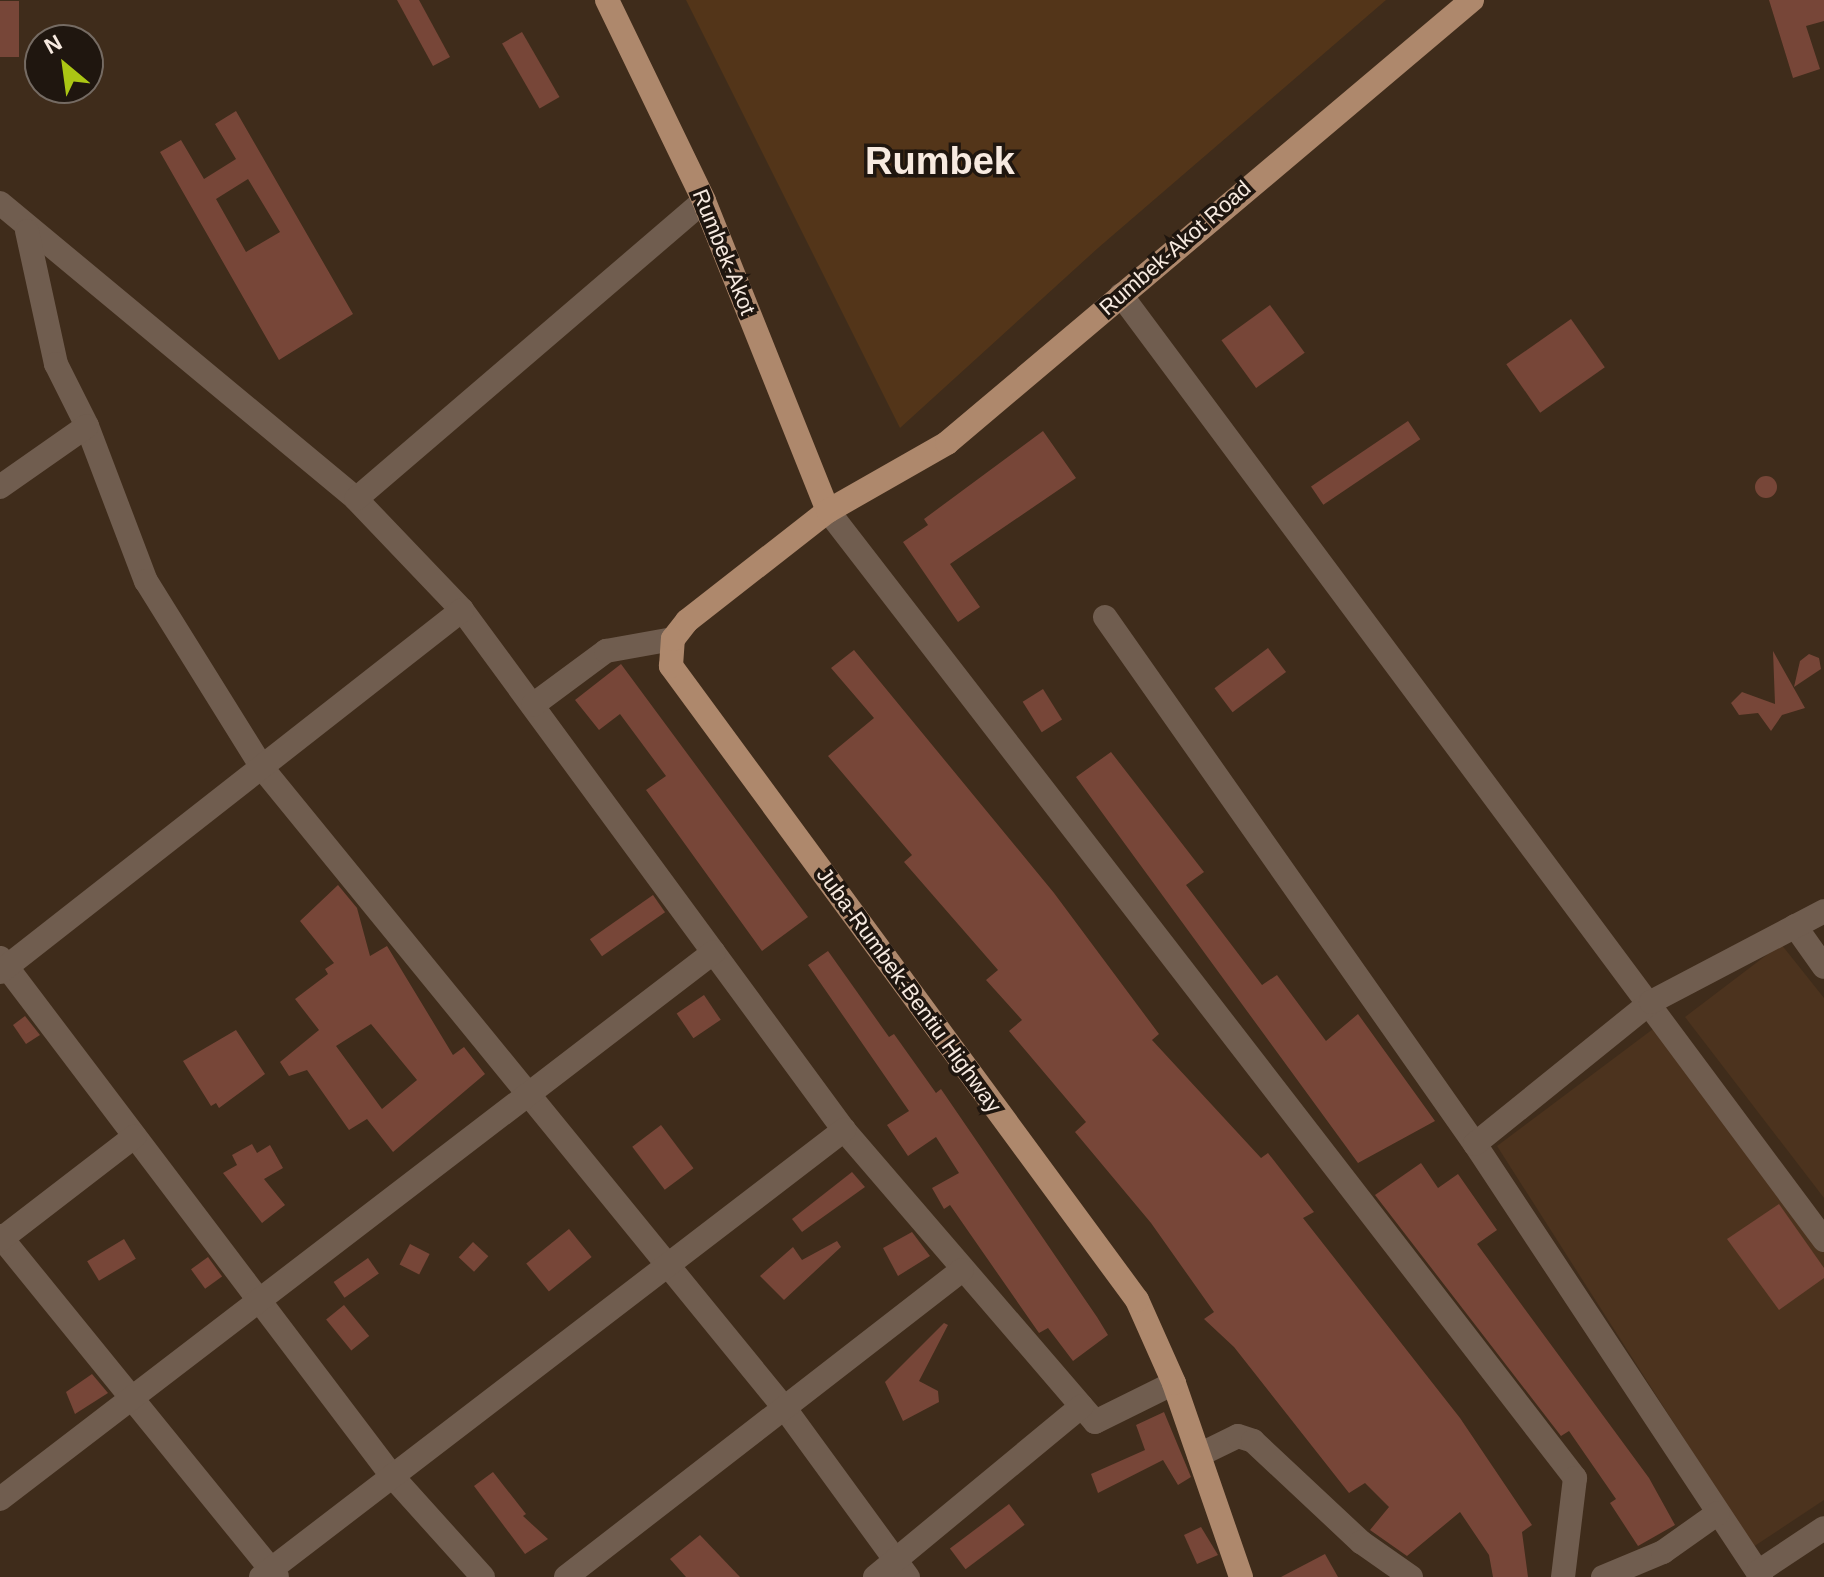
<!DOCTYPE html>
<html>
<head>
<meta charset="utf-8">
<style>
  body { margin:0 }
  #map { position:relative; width:1824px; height:1577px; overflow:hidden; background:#3f2c1b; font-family:Helvetica,sans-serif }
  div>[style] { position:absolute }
  .built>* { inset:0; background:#4c331e }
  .green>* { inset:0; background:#533519 }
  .building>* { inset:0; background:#774638; transform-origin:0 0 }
  .round { border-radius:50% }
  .street>* { height:24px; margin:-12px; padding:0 12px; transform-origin:12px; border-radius:12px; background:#705d4f }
  .primary>* { height:24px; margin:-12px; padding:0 12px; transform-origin:12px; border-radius:12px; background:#ae886c }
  span { translate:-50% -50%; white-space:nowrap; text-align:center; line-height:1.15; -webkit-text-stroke:7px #1f160f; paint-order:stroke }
  .street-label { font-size:22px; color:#f7eae0 }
  .town-label { font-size:38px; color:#f7eae0; font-weight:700 }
  .north { position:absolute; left:24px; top:24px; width:80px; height:80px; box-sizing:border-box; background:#1f160f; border:2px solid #756b63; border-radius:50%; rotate:331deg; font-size:22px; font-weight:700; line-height:32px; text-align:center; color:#f7eae0 }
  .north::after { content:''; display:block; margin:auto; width:28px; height:36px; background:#abc614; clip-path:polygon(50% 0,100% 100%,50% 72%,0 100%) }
</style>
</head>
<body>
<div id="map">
  <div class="built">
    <i style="clip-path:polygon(1781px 944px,1824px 998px,1824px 1198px,1685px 1017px)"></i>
    <i style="clip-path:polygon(1657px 1026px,1824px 1247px,1824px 1500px,1753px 1547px,1497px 1146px)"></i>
  </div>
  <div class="green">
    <i style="clip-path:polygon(686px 0,1386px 0,1098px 248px,900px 428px)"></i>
  </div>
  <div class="building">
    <i style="clip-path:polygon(397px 0,419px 0,450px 57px,433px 66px)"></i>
    <i style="clip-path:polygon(1769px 0,1824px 0,1824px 21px,1806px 26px,1820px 69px,1793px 78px)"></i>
    <i style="left:0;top:1px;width:19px;height:56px"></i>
    <i style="left:522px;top:32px;width:75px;height:23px;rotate:60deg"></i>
    <i style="clip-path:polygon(evenodd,236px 111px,353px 314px,279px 360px,160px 152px,181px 140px,204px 179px,236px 159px,215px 124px,236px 111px,248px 179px,280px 232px,246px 252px,216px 199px,248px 179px)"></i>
    <i style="left:1270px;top:305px;width:59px;height:60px;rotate:54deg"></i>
    <i style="left:1571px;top:319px;width:59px;height:79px;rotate:55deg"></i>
    <i style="left:1408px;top:421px;width:22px;height:117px;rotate:56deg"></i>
    <i style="clip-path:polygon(1043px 431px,1076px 478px,950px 564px,980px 607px,958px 622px,903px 542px,928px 525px,924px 519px)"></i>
    <i class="round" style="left:1755px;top:476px;width:22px;height:22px"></i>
    <i style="left:1268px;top:648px;width:30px;height:67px;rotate:53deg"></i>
    <i style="clip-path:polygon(854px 650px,1054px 893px,1159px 1034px,1152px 1040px,1261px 1158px,1268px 1153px,1314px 1212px,1303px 1218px,1460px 1418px,1532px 1525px,1522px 1532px,1528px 1577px,1493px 1577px,1489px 1555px,1460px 1512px,1407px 1556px,1370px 1530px,1389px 1507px,1365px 1483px,1349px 1493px,1234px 1347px,1204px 1319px,1214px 1312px,1151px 1223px,1075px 1132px,1086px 1122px,1009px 1031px,1022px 1020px,986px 980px,998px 970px,904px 862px,912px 855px,828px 756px,874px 718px,831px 668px)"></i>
    <i style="clip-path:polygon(1773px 651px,1805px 708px,1782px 715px,1771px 731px,1758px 713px,1739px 715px,1731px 703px,1742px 692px,1775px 704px)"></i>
    <i style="clip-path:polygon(1809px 654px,1819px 658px,1821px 669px,1794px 687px,1800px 661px)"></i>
    <i style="clip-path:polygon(621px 664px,808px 917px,762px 951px,646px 790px,666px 776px,620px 714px,599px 730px,575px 700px)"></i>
    <i style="left:1043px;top:689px;width:36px;height:24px;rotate:58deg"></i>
    <i style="clip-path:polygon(1111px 752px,1204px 872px,1186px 885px,1262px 985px,1277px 975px,1326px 1041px,1358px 1014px,1435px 1121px,1358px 1163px,1076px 777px)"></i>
    <i style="clip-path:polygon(evenodd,338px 885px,357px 908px,370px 956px,387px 946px,453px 1055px,464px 1047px,485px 1074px,393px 1152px,367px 1119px,349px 1130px,307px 1070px,289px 1076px,280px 1062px,319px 1030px,295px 999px,328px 974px,325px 969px,334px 963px,300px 921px,338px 885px,371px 1024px,417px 1080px,382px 1109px,336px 1046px,371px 1024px)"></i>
    <i style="left:653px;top:895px;width:21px;height:77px;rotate:55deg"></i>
    <i style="clip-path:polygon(828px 951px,889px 1037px,894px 1034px,936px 1093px,941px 1089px,1097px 1317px,1108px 1335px,1073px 1361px,1048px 1328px,1039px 1333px,950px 1205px,944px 1209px,932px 1188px,959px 1173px,936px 1137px,908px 1156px,887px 1125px,909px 1111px,808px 965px)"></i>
    <i style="left:704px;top:995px;width:30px;height:33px;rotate:56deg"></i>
    <i style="clip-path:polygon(25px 1016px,40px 1035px,26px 1044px,13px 1025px)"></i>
    <i style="clip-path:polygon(236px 1030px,265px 1074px,219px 1108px,216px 1103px,211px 1106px,183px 1061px)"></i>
    <i style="left:661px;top:1125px;width:54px;height:36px;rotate:53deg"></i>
    <i style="clip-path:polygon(252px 1144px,257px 1153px,270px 1145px,283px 1168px,264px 1179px,285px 1205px,262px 1223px,223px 1173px,237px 1165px,232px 1155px)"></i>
    <i style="clip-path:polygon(1421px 1163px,1438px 1188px,1458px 1174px,1497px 1230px,1477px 1244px,1649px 1478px,1675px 1525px,1638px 1546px,1610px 1503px,1616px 1499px,1569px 1431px,1561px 1436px,1375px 1195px)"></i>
    <i style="clip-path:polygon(852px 1172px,865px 1187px,802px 1232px,792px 1219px)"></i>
    <i style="clip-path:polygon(1779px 1204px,1824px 1268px,1824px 1278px,1779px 1310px,1727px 1239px)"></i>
    <i style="left:569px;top:1229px;width:36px;height:55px;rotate:51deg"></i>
    <i style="clip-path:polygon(912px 1232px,930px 1256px,898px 1276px,883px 1248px)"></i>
    <i style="left:124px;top:1239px;width:23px;height:43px;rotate:59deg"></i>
    <i style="clip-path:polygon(837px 1241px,841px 1247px,784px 1300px,760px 1276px,793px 1247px,802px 1260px)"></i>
    <i style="left:473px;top:1242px;width:21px;height:21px;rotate:43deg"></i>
    <i style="left:410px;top:1244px;width:22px;height:23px;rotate:27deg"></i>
    <i style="left:208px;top:1257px;width:24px;height:21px;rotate:54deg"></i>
    <i style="left:368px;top:1258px;width:19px;height:42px;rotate:55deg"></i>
    <i style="left:344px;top:1305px;width:40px;height:23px;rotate:51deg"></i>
    <i style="clip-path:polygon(944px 1323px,948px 1325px,919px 1381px,938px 1391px,939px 1402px,903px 1421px,885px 1382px)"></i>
    <i style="clip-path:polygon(92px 1374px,108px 1393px,75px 1414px,66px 1392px)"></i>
    <i style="clip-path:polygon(1164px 1412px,1191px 1477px,1178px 1485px,1163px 1460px,1098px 1493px,1091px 1474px,1145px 1450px,1136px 1425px)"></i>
    <i style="clip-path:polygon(493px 1472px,526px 1514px,523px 1516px,548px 1539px,525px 1554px,474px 1486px)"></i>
    <i style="left:1009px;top:1504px;width:26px;height:74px;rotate:53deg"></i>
    <i style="clip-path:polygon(1201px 1527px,1218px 1555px,1197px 1564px,1184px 1535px)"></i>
    <i style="clip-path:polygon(700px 1535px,740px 1577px,686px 1577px,670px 1559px)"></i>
    <i style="clip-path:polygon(1325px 1554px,1338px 1577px,1281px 1577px)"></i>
  </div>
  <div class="street">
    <i style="left:0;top:203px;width:463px;rotate:39.7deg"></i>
    <i style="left:356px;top:499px;width:153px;rotate:46.3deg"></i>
    <i style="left:462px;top:610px;width:645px;rotate:53.7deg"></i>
    <i style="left:844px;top:1130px;width:385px;rotate:49.3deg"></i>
    <i style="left:1095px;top:1422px;width:88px;rotate:-26.3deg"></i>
    <i style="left:27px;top:231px;width:136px;rotate:77.7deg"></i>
    <i style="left:56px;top:364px;width:69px;rotate:63.4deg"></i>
    <i style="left:87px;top:426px;width:166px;rotate:69.2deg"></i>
    <i style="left:146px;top:581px;width:221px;rotate:58.1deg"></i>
    <i style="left:263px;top:769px;width:827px;rotate:50.79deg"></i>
    <i style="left:786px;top:1410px;width:207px;rotate:53.9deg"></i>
    <i style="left:1121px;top:295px;width:1178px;rotate:53.35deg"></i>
    <i style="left:0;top:487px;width:106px;rotate:-35deg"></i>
    <i style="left:356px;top:499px;width:458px;rotate:-40.6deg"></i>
    <i style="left:828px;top:511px;width:1222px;rotate:52.31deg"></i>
    <i style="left:1575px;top:1478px;width:100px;rotate:96.9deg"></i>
    <i style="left:1105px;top:617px;width:644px;rotate:54.93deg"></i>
    <i style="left:1475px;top:1144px;width:519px;rotate:56.55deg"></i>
    <i style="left:533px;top:705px;width:91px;rotate:-36.5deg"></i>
    <i style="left:606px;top:651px;width:68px;rotate:-10.2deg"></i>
    <i style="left:1795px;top:926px;width:50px;rotate:54.7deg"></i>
    <i style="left:0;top:958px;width:650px;rotate:52.88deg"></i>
    <i style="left:392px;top:1476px;width:136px;rotate:48deg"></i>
    <i style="left:0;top:972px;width:587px;rotate:-38.08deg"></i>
    <i style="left:1475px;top:1144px;width:226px;rotate:-38.9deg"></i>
    <i style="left:1651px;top:1002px;width:195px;rotate:-27.7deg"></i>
    <i style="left:0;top:1236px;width:439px;rotate:50.9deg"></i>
    <i style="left:0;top:1240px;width:170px;rotate:-37.6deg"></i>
    <i style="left:1199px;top:1455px;width:43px;rotate:-26deg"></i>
    <i style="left:1238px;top:1436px;width:16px;rotate:18deg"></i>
    <i style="left:1253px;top:1441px;width:148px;rotate:43.1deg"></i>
    <i style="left:1361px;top:1542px;width:61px;rotate:35deg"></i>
    <i style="left:0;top:1499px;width:899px;rotate:-37.46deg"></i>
    <i style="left:1758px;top:1572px;width:79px;rotate:-33.7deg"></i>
    <i style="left:261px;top:1577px;width:735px;rotate:-37.48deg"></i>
    <i style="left:566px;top:1577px;width:501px;rotate:-37.78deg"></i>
    <i style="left:875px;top:1577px;width:268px;rotate:-39.6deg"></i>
    <i style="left:1603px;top:1577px;width:65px;rotate:-22.6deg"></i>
    <i style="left:1663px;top:1552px;width:67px;rotate:-35.3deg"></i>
  </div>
  <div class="primary">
    <i style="left:607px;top:0;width:223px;rotate:64.2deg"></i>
    <i style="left:704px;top:201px;width:334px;rotate:68.2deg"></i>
    <i style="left:1241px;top:1577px;width:205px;rotate:-109.1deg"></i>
    <i style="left:1174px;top:1383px;width:91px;rotate:-114deg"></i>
    <i style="left:1137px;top:1300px;width:787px;rotate:-126.32deg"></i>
    <i style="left:671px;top:666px;width:27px;rotate:-86deg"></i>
    <i style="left:673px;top:639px;width:23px;rotate:-52deg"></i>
    <i style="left:687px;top:621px;width:179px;rotate:-38deg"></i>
    <i style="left:828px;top:511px;width:137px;rotate:-29.7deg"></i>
    <i style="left:947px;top:443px;width:687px;rotate:-40.16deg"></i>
  </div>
  <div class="street-label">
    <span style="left:1175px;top:248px;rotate:-41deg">Rumbek-Akot Road</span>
    <span style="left:724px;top:252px;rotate:68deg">Rumbek-Akot</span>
    <span style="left:909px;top:990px;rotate:54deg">Juba-Rumbek-Bentiu Highway</span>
  </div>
  <div class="town-label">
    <span style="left:940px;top:162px">Rumbek</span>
  </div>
  <div class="north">N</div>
</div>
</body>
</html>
